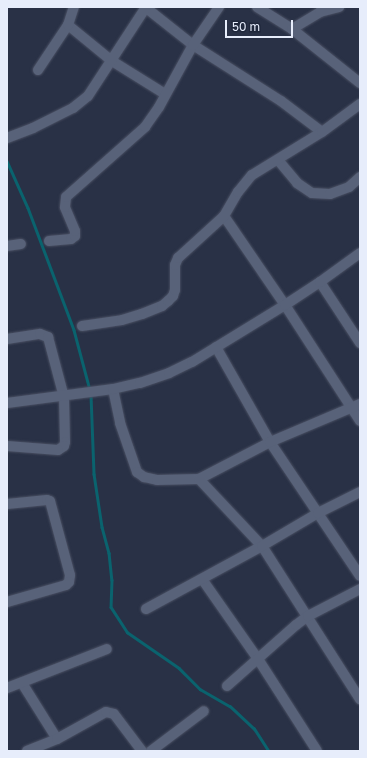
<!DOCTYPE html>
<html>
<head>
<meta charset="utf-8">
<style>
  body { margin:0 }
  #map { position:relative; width:367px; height:758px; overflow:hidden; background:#293146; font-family:"Golos Text",sans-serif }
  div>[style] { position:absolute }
  .stream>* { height:2.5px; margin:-1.25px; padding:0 1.25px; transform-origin:1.25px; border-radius:1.25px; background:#0a636e }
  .roads { filter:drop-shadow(0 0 1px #494f62) drop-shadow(0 0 1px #494f62) }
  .street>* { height:10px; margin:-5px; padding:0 5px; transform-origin:5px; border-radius:5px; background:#586279 }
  span { translate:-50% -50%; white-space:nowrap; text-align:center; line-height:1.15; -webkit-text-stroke:3.5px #1f273b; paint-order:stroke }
  .frame { position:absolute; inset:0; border:8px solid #e7edfb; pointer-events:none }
  .scale { position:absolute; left:225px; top:20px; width:68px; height:18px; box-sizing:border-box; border:2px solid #e7edfb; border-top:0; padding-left:5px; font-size:12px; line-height:14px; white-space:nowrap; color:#e7edfb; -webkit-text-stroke:3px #1f273b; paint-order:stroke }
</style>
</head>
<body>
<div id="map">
  <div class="stream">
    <i style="left:7px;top:161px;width:51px;rotate:65.9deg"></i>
    <i style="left:28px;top:208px;width:130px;rotate:69.3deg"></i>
    <i style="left:74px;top:330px;width:62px;rotate:75.1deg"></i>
    <i style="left:91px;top:395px;width:79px;rotate:87.8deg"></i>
    <i style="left:94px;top:474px;width:54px;rotate:81.4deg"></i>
    <i style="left:102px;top:527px;width:27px;rotate:75deg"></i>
    <i style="left:109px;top:553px;width:27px;rotate:84deg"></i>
    <i style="left:112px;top:580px;width:27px;rotate:92deg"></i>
    <i style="left:111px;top:607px;width:30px;rotate:57deg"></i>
    <i style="left:127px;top:632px;width:63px;rotate:34.7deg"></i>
    <i style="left:179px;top:668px;width:30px;rotate:45deg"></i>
    <i style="left:200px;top:689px;width:34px;rotate:30deg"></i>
    <i style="left:230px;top:706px;width:33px;rotate:43deg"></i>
    <i style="left:254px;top:728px;width:27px;rotate:57deg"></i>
  </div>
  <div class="roads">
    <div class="street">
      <i style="left:145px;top:7px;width:61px;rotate:38.4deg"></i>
      <i style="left:193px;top:45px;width:104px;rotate:32.5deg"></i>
      <i style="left:281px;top:101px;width:51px;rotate:37.1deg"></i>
      <i style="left:257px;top:7px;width:41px;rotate:32.2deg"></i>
      <i style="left:292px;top:29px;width:87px;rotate:38.5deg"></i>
      <i style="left:68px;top:25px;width:57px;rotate:39.3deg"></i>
      <i style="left:112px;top:61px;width:62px;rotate:31.9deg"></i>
      <i style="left:292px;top:29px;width:33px;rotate:-31deg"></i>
      <i style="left:320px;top:12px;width:20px;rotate:-15deg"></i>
      <i style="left:38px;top:70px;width:54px;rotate:-56.3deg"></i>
      <i style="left:68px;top:25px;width:19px;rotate:-72deg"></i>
      <i style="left:7px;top:138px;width:28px;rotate:-21deg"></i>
      <i style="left:33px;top:128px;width:45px;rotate:-26.6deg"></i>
      <i style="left:73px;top:108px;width:19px;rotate:-39deg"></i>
      <i style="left:88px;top:96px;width:106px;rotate:-56.9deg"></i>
      <i style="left:278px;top:160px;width:30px;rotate:50deg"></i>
      <i style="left:297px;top:183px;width:18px;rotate:34deg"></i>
      <i style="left:312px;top:193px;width:18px;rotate:3deg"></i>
      <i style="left:330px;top:194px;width:20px;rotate:-20deg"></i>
      <i style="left:349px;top:187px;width:15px;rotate:-42deg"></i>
      <i style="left:224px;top:216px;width:108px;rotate:55.6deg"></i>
      <i style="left:285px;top:305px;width:138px;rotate:57.1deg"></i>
      <i style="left:49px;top:241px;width:22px;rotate:-5deg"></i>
      <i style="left:71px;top:239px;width:5px;rotate:-37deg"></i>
      <i style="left:75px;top:236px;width:5px;rotate:-90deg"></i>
      <i style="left:75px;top:231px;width:26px;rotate:-113deg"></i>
      <i style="left:65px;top:207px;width:10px;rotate:-84deg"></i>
      <i style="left:66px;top:197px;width:106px;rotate:-41.5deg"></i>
      <i style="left:145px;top:127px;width:24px;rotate:-55deg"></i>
      <i style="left:159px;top:107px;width:71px;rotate:-61.3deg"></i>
      <i style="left:193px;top:45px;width:46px;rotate:-55.6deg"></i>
      <i style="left:7px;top:246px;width:14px;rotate:-8deg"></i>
      <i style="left:320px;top:282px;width:73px;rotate:56.7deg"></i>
      <i style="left:82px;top:326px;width:40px;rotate:-8.5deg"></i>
      <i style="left:122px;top:320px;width:21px;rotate:-17deg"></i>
      <i style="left:142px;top:314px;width:22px;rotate:-22deg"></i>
      <i style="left:162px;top:306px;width:8px;rotate:-40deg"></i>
      <i style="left:168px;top:301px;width:7px;rotate:-45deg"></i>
      <i style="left:173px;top:296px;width:6px;rotate:-72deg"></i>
      <i style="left:175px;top:290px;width:25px;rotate:-90deg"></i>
      <i style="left:175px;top:265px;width:8px;rotate:-67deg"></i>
      <i style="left:178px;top:258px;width:62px;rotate:-42.4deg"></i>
      <i style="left:224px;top:216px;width:28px;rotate:-60deg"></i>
      <i style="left:238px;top:192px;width:22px;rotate:-51deg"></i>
      <i style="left:252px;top:175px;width:82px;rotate:-31.6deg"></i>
      <i style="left:322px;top:132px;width:47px;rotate:-36.4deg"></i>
      <i style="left:7px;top:339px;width:33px;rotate:-9deg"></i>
      <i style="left:40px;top:334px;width:9px;rotate:21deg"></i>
      <i style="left:48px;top:337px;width:62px;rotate:75.1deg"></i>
      <i style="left:64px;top:397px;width:45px;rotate:88.7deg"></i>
      <i style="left:65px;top:442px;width:4px;rotate:104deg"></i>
      <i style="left:64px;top:446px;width:7px;rotate:146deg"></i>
      <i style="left:58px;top:450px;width:51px;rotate:-175.5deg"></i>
      <i style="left:216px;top:347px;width:109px;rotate:60.4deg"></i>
      <i style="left:270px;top:442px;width:161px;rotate:56.1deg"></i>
      <i style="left:113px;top:389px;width:35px;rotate:78deg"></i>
      <i style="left:120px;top:423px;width:52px;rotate:70.9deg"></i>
      <i style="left:137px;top:472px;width:9px;rotate:36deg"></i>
      <i style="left:144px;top:477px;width:13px;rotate:13deg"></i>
      <i style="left:157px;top:480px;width:42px;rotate:-1.4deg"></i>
      <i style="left:199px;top:479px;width:80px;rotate:-27.5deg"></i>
      <i style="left:270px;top:442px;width:98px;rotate:-22.9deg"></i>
      <i style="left:7px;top:403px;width:107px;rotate:-7.5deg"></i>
      <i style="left:113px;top:389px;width:28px;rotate:-13deg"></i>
      <i style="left:140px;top:383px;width:31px;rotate:-19deg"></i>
      <i style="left:169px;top:373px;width:25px;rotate:-26deg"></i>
      <i style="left:192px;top:362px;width:109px;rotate:-31.5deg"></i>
      <i style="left:285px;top:305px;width:42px;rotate:-33.3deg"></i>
      <i style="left:320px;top:282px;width:49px;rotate:-35.9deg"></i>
      <i style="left:199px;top:479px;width:92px;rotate:46.8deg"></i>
      <i style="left:262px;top:546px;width:182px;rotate:57.4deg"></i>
      <i style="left:7px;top:504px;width:40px;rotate:-5.7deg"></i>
      <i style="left:47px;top:500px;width:3px;rotate:18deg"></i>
      <i style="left:50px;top:501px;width:77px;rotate:74.9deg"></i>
      <i style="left:70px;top:575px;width:7px;rotate:98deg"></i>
      <i style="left:69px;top:582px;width:4px;rotate:135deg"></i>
      <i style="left:66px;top:585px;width:61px;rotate:163.9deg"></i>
      <i style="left:202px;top:579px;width:98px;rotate:55deg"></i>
      <i style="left:258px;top:659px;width:109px;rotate:57.3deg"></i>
      <i style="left:146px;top:609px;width:132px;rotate:-28.5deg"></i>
      <i style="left:262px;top:546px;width:65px;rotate:-30.5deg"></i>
      <i style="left:318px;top:513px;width:47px;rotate:-26.6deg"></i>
      <i style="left:22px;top:683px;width:66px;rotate:58deg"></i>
      <i style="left:227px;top:686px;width:92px;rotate:-41.5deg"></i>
      <i style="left:296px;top:625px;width:15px;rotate:-37deg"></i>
      <i style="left:308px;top:616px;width:59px;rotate:-27.4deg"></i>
      <i style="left:7px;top:688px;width:107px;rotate:-21.3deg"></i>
      <i style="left:27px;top:751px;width:32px;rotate:-22deg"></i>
      <i style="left:57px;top:739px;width:56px;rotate:-28.9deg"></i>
      <i style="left:106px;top:712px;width:8px;rotate:14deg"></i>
      <i style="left:114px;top:714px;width:46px;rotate:52.9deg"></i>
      <i style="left:151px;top:751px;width:66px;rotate:-37deg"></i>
    </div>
  </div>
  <div class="frame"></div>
  <div class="scale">50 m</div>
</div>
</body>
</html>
